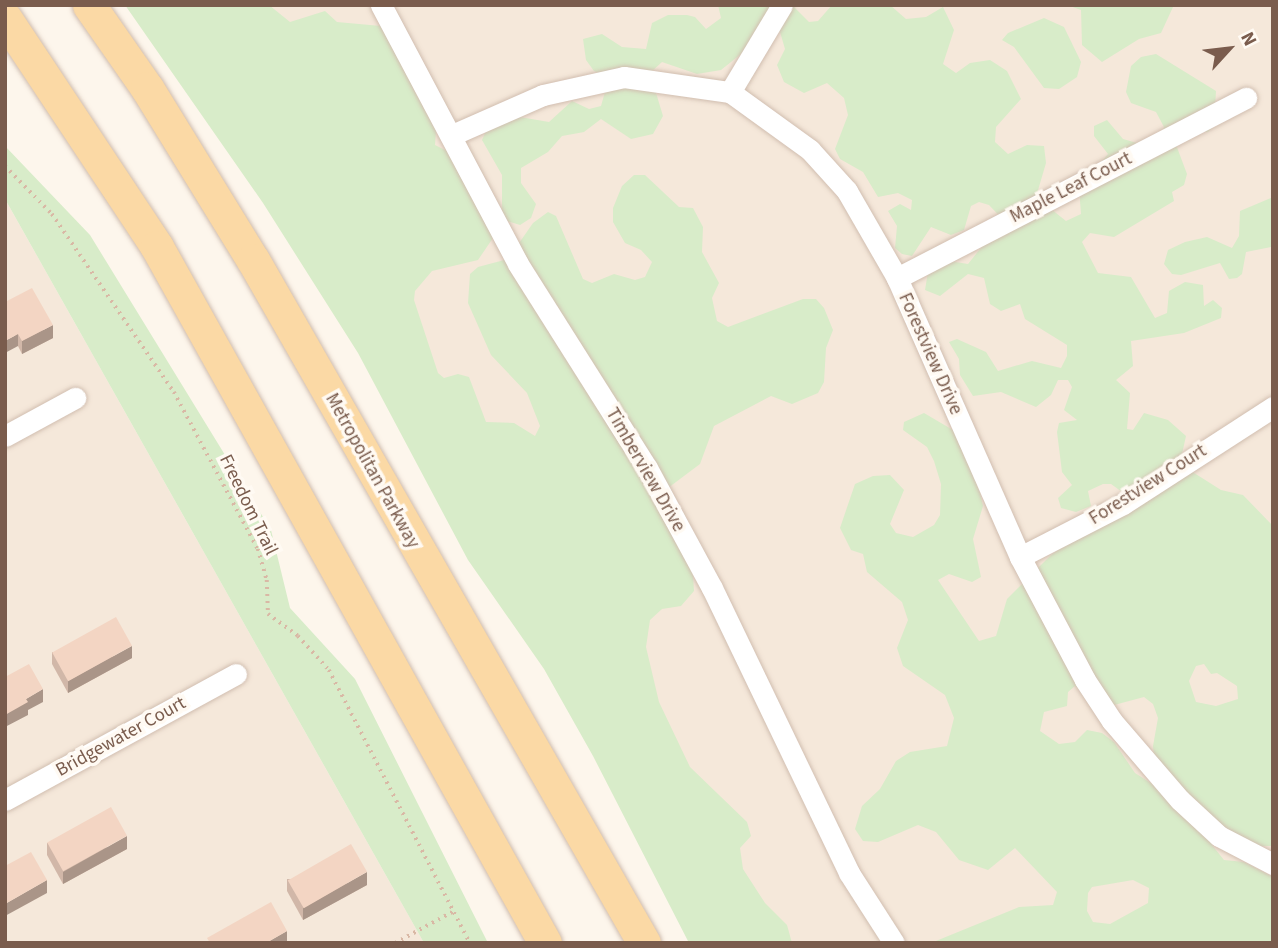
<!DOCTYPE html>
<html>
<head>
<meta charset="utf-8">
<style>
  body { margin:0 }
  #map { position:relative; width:1278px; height:948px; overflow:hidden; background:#fdf6ec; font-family:"Source Sans 3",sans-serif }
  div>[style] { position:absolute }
  .residential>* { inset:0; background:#f5e8da }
  .green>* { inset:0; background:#d8ecc9 }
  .path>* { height:3.5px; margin-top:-1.75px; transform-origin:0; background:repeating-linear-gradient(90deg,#d9b8a5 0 2px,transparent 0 7px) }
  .roads { filter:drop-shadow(0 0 2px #d1beb0) drop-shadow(0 0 2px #d1beb0) }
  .street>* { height:21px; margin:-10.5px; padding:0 10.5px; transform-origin:10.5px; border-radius:10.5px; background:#fff }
  .primary>* { height:33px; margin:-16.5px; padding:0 16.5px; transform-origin:16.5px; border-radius:16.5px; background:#fbd9a5 }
  .wall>* { inset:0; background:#d1b7a8 }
  .shaded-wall>* { inset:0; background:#aa9588 }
  .building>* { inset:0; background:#f3d5c3; transform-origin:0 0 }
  span { translate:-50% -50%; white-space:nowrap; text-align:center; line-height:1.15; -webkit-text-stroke:7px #fffaf3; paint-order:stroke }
  .street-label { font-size:19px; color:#7a5c4d }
  .frame { position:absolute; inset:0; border:7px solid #7a5c4d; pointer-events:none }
  .north { position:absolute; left:1194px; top:14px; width:70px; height:70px; -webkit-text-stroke:5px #fffaf3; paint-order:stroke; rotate:63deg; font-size:19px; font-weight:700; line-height:28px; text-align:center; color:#7a5c4d }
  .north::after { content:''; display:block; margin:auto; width:24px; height:32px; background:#7a5c4d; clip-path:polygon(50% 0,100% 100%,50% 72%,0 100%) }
</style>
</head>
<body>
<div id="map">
  <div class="residential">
    <i style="clip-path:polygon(199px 5px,1273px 5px,1273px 943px,709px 943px)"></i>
    <i style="clip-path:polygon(5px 199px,424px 943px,5px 943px)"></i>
  </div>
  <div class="green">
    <i style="clip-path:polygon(125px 5px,269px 5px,290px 22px,325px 11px,337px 22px,381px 26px,405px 59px,414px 90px,436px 131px,435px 145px,461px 158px,495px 235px,478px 260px,432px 271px,415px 291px,414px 300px,438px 373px,444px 378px,458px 374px,469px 377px,486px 422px,514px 423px,535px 436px,540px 426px,527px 393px,491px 355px,468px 303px,470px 274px,478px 267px,508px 259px,533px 223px,548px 212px,556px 216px,583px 279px,592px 283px,614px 274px,635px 280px,645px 277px,652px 262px,641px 250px,625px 243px,613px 222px,613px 208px,622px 186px,634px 175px,645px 175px,679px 207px,693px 208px,703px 227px,702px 252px,719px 283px,712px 298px,717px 321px,728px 327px,803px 299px,816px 299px,824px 308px,833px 330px,826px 348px,824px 382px,818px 393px,792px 404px,771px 396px,714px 426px,700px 464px,664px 491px,693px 575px,694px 591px,681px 606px,662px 609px,650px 620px,646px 647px,659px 702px,690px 767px,747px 822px,751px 836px,740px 848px,743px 869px,765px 903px,787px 925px,792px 943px,689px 943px,593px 756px,544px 669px,468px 560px,358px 353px,263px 203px)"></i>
    <i style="clip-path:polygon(evenodd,718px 5px,792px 5px,809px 22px,818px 21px,832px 5px,890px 5px,906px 19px,926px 17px,943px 7px,954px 30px,943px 64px,956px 73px,970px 63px,990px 60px,1007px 71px,1021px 99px,996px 127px,995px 142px,1008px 154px,1027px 145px,1044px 146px,1046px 163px,1036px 197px,1066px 221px,1081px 214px,1079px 188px,1108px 154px,1094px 136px,1094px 126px,1107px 120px,1123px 139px,1137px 143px,1160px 136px,1164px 127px,1156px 112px,1131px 103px,1126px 92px,1131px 66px,1141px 57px,1156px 54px,1216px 91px,1214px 126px,1208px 132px,1191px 132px,1175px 142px,1187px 174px,1184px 185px,1172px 192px,1174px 201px,1114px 237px,1090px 233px,1082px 242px,1098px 273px,1131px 277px,1155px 318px,1167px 313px,1169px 291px,1185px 282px,1203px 285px,1204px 306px,1213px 300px,1222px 308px,1221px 318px,1184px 333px,1131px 341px,1133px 366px,1116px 380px,1130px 393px,1127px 429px,1133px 430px,1144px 413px,1168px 420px,1186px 436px,1182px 454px,1191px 471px,1221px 490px,1243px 495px,1273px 526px,1273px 846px,1254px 846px,1215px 832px,1212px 845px,1224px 860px,1244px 862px,1273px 877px,1273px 943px,931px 943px,1019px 907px,1053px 905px,1057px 892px,1015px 848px,988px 870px,959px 860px,936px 832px,918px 825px,878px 842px,863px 841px,855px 829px,862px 806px,880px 789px,896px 761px,910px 752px,947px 746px,954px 718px,945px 695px,903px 666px,897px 648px,908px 620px,902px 602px,867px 572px,863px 554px,851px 550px,840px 528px,855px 484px,873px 476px,890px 475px,904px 490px,890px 524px,896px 533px,913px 537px,934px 525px,940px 515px,941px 484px,934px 461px,927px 447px,903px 430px,904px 422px,924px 413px,958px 433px,980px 493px,983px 506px,973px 539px,981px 577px,972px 582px,949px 574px,938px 580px,979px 641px,996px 636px,1007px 599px,1051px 555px,1090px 527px,1125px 494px,1111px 484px,1103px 484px,1088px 491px,1091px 506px,1076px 512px,1061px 508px,1058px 498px,1072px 485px,1062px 472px,1057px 432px,1059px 423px,1077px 420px,1064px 410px,1072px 387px,1068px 380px,1058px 380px,1051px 395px,1036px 407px,1001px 392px,973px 396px,960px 375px,959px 359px,949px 342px,957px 339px,986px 352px,998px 371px,1032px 361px,1061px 368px,1067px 356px,1067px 345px,1025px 319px,1020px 304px,1001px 311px,990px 304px,984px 278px,968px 274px,940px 296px,925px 290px,929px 266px,943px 260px,968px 264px,992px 234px,1001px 237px,1011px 228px,989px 205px,979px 202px,971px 206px,964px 230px,951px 235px,931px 227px,912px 256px,902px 254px,895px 248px,897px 226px,888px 211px,900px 204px,911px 210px,912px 200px,898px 193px,878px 197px,863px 172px,840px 159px,835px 149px,848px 115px,844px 98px,827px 83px,804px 93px,784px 82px,777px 65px,785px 49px,780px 32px,772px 29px,721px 70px,697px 74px,662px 62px,650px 73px,663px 116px,653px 134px,631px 139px,601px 119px,584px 132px,562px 136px,548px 152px,521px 168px,521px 183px,536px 204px,531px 218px,520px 225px,507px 221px,502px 211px,502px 175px,482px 140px,489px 124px,514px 116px,549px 122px,572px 101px,589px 109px,601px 106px,609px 78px,594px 71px,586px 60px,583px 39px,602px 34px,622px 47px,646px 49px,652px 23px,668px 15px,687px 15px,695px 17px,706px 29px,721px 18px,718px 5px,1204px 664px,1211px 674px,1217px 673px,1237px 686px,1238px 699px,1216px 706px,1196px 702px,1189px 681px,1196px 666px,1204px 664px,718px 5px,1075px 686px,1103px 708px,1144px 697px,1153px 704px,1158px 718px,1153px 746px,1157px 787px,1135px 773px,1114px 742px,1102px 733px,1087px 730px,1075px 742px,1059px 744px,1040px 731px,1044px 712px,1067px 706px,1068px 692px,1075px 686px,718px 5px,1133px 880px,1149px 888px,1148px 903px,1110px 924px,1093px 922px,1087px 911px,1088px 893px,1092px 887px,1133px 880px)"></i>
    <i style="clip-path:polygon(1067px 5px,1172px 5px,1173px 7px,1161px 33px,1139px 39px,1102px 62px,1082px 45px,1081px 10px)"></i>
    <i style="clip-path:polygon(1044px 18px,1064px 27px,1081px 62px,1077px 77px,1059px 89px,1044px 88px,1014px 47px,1002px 40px,1008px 33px)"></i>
    <i style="clip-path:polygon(5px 146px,90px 235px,271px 530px,290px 608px,355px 679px,488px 943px,424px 943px,5px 199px)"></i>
    <i style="clip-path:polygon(1273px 197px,1271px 247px,1246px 252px,1242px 274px,1237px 278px,1229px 279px,1220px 263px,1181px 275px,1172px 274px,1164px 264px,1168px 250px,1185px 242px,1207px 237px,1232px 248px,1239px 236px,1240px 211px)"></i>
  </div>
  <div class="path">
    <i style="left:5px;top:166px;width:67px;rotate:45.6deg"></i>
    <i style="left:52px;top:214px;width:216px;rotate:55.6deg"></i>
    <i style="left:174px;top:392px;width:178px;rotate:61.9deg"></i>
    <i style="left:258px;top:549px;width:32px;rotate:74deg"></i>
    <i style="left:267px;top:580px;width:34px;rotate:88deg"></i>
    <i style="left:268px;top:614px;width:37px;rotate:36deg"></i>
    <i style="left:298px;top:636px;width:46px;rotate:47.6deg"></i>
    <i style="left:329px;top:670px;width:307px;rotate:62.7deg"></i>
    <i style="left:395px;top:943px;width:67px;rotate:-28.5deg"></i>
  </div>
  <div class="roads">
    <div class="street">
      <i style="left:381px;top:5px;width:293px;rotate:62.1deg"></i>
      <i style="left:518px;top:264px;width:241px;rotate:57.7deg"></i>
      <i style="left:647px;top:468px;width:136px;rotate:61.6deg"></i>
      <i style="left:712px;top:588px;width:316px;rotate:64.3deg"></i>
      <i style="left:849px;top:873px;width:83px;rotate:57.3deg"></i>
      <i style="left:730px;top:92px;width:101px;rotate:-59.1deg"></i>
      <i style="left:452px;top:135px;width:99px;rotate:-23.7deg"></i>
      <i style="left:543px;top:95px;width:83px;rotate:-12.5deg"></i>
      <i style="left:624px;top:77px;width:107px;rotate:8.1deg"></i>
      <i style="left:730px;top:92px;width:99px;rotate:35.9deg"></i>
      <i style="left:810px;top:150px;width:55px;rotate:47.9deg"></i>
      <i style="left:847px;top:191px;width:100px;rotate:60.1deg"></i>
      <i style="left:897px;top:278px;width:305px;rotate:66.2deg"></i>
      <i style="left:1020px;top:557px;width:139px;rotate:62.1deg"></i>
      <i style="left:1085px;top:680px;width:49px;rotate:56.6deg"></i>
      <i style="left:1112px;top:721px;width:104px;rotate:49.3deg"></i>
      <i style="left:1180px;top:800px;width:53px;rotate:42.7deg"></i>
      <i style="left:1219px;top:836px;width:61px;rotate:27.4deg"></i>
      <i style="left:897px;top:278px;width:393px;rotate:-27.3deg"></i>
      <i style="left:5px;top:436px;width:80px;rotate:-28.5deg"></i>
      <i style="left:1020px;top:557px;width:116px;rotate:-27.2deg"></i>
      <i style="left:1123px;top:504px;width:179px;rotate:-32.9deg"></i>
      <i style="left:5px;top:800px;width:263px;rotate:-28.6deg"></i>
    </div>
    <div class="primary">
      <i style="left:89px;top:5px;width:101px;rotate:55.1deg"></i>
      <i style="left:147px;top:88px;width:202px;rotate:58.4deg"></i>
      <i style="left:253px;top:260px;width:787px;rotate:60.21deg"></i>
      <i style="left:5px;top:18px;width:275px;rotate:56.4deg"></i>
      <i style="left:157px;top:247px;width:797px;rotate:60.86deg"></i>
    </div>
  </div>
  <div class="wall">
    <i style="clip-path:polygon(5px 302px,53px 338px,22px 354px,18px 346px)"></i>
    <i style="clip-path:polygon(52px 652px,132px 658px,68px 693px,52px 664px)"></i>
    <i style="clip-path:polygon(47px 843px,127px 849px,63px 884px,47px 855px)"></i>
    <i style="clip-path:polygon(287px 879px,367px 885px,303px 920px,287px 891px)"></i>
  </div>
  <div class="shaded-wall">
    <i style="clip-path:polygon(53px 325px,53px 338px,22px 354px,22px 341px)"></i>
    <i style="clip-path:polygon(18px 334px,18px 346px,5px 353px,5px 341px)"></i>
    <i style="clip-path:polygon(132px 646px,132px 658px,68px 693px,68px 681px)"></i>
    <i style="clip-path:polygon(43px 689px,43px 702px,28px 710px,28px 715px,5px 727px,5px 715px,26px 699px)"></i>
    <i style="clip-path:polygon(127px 836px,127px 849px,63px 884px,63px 872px)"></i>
    <i style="clip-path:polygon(367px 872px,367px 885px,303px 920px,303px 908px)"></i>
    <i style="clip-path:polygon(47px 880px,47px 893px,5px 916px,5px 904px)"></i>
    <i style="clip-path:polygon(287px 931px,287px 943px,266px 943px)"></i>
  </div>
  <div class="building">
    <i style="clip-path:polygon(32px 288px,53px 325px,22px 341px,18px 334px,5px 341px,5px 302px)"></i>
    <i style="left:116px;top:617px;width:33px;height:73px;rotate:61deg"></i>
    <i style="clip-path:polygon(29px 664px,43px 689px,26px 699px,28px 702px,5px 715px,5px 677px)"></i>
    <i style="left:111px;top:807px;width:33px;height:73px;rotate:61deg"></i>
    <i style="left:351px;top:844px;width:32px;height:73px;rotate:60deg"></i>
    <i style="clip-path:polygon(31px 852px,47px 880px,5px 904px,5px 866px)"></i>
    <i style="clip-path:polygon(271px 902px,287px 931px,266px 943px,210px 943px,207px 938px)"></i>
  </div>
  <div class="street-label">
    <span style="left:1071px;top:188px;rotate:-27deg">Maple Leaf Court</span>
    <span style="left:930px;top:354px;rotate:66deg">Forestview Drive</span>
    <span style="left:645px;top:470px;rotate:60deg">Timberview Drive</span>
    <span style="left:372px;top:471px;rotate:61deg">Metropolitan Parkway</span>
    <span style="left:1148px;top:485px;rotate:-32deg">Forestview Court</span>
    <span style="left:248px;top:505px;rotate:64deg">Freedom Trail</span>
    <span style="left:121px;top:737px;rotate:-29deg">Bridgewater Court</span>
  </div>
  <div class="frame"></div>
  <div class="north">N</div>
</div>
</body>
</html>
